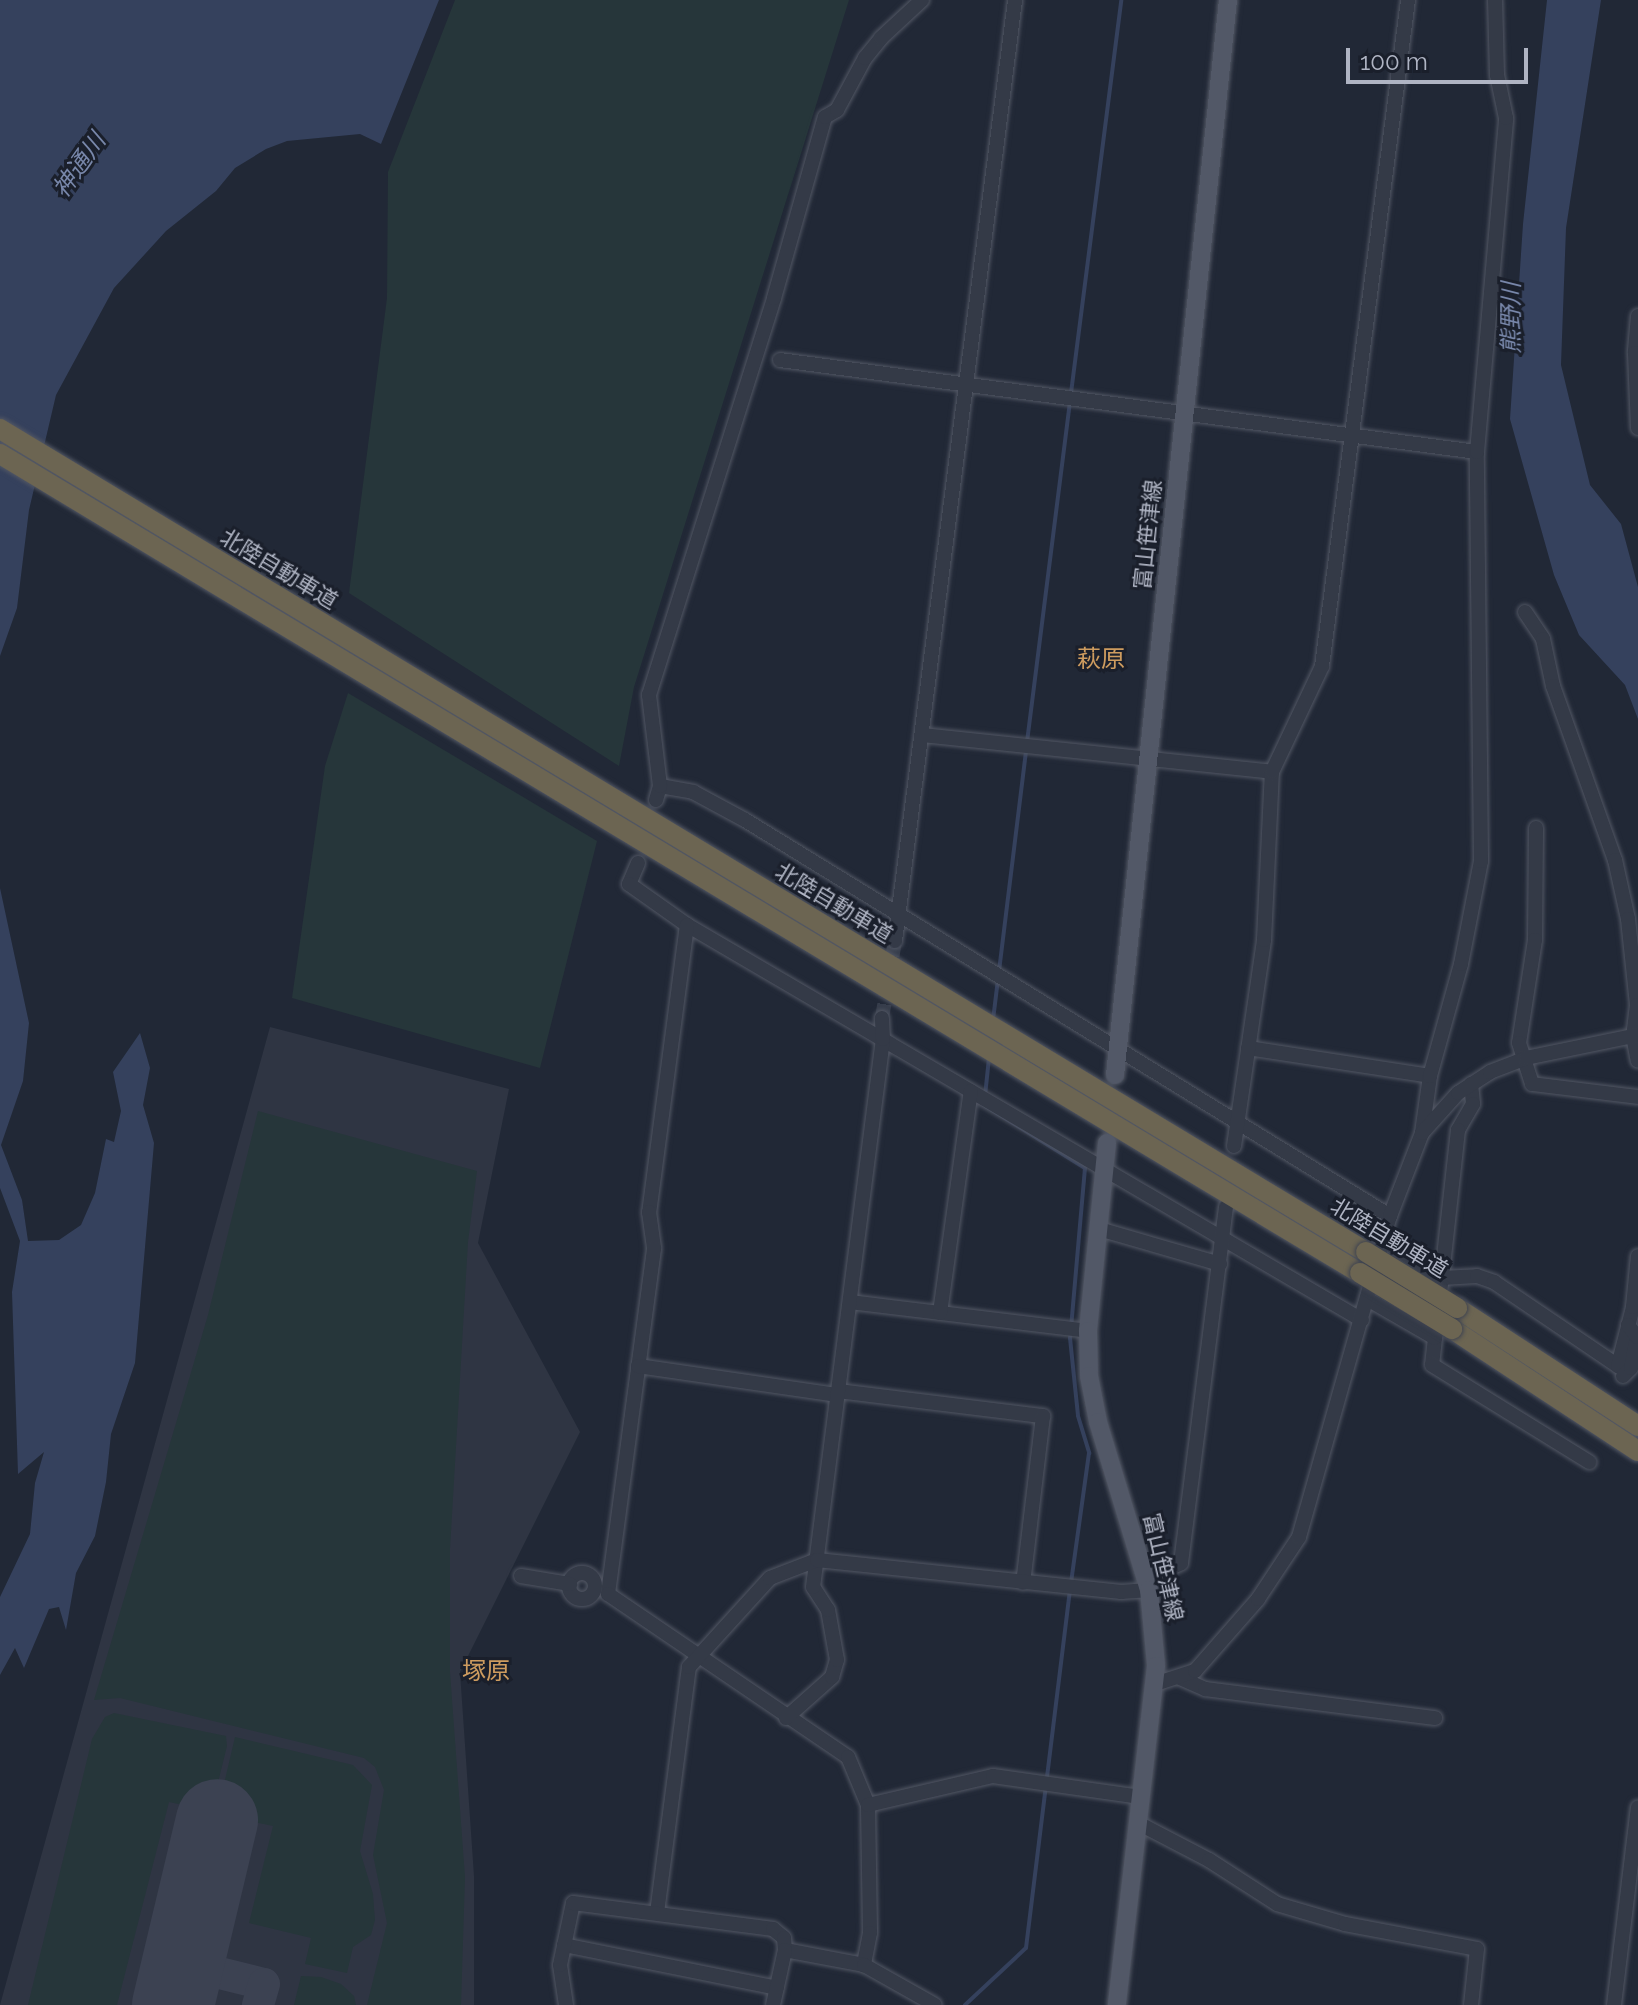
<!DOCTYPE html>
<html>
<head>
<meta charset="utf-8">
<style>
  body { margin:0 }
  #map { position:relative; width:1638px; height:2005px; overflow:hidden; background:#212836; font-family:Raleway,"Noto Sans JP",sans-serif }
  div>[style] { position:absolute }
  .airport>* { inset:0; background:#2f3543 }
  .green>* { inset:0; background:#26363a }
  .water>* { inset:0; background:#35415d }
  .stream>* { height:4px; margin:-2px; padding:0 2px; transform-origin:2px; border-radius:2px; background:#35415d }
  .taxiway>* { height:32px; margin:-16px; padding:0 16px; transform-origin:16px; border-radius:16px; background:#3c4252 }
  .runway>* { height:82px; margin:-41px; padding:0 41px; transform-origin:41px; border-radius:41px; background:#3c4252 }
  .minor-tunnel>* { height:14px; margin-top:-7px; transform-origin:0; background:repeating-linear-gradient(90deg,#363d4b 0 14px,transparent 0 21px) }
  .roads { filter:drop-shadow(0 0 2px #525764) drop-shadow(0 0 2px #525764) }
  .minor>* { height:14px; margin:-7px; padding:0 7px; transform-origin:7px; border-radius:7px; background:#343a47 }
  .minor>.ring { margin:-7px; padding:0; box-sizing:content-box; background:none; border:14px solid #343a47; border-radius:50% }
  .major>* { height:18px; margin:-9px; padding:0 9px; transform-origin:9px; border-radius:9px; background:#525867 }
  .highway>* { height:20px; margin:-10px; padding:0 10px; transform-origin:10px; border-radius:10px; background:#6c6552 }
  .bridges { filter:drop-shadow(0 0 2px #3f4451) drop-shadow(0 0 2px #3f4451) }
  .highway-bridge>* { height:20px; margin:-10px; padding:0 10px; transform-origin:10px; border-radius:10px; background:#6c6552 }
  span { translate:-50% -50%; white-space:nowrap; text-align:center; line-height:1.15; -webkit-text-stroke:6px #1a1f2b; paint-order:stroke }
  .street-label { font-size:22px; color:#afb4c3 }
  .water-label { font-size:24px; color:#7887aa; font-style:italic }
  .neighbourhood-label { font-size:24px; color:#ce9c5f }
  .scale { position:absolute; left:1346px; top:48px; width:182px; height:36px; box-sizing:border-box; border:4px solid #afb4c3; border-top:0; padding-left:10px; font-size:24px; line-height:28px; white-space:nowrap; color:#afb4c3; -webkit-text-stroke:6px #1a1f2b; paint-order:stroke }
</style>
</head>
<body>
<div id="map">
  <div class="airport">
    <i style="clip-path:polygon(270px 1027px,509px 1089px,478px 1243px,580px 1432px,460px 1672px,474px 1876px,474px 2005px,0 2005px)"></i>
  </div>
  <div class="green">
    <i style="clip-path:polygon(455px 0,849px 0,634px 687px,619px 766px,349px 593px,387px 298px,388px 172px)"></i>
    <i style="clip-path:polygon(348px 693px,597px 841px,540px 1068px,292px 998px,325px 766px)"></i>
    <i style="clip-path:polygon(258px 1111px,477px 1171px,468px 1242px,450px 1549px,450px 1672px,465px 1877px,461px 2005px,367px 2005px,387px 1923px,373px 1855px,384px 1790px,375px 1767px,364px 1758px,120px 1698px,94px 1700px,208px 1315px)"></i>
    <i style="clip-path:polygon(114px 1713px,226px 1736px,227px 1746px,211px 1811px,169px 1802px,117px 2005px,28px 2005px,92px 1739px,105px 1717px)"></i>
    <i style="clip-path:polygon(235px 1737px,353px 1765px,372px 1785px,360px 1851px,373px 1894px,375px 1920px,371px 1935px,353px 1947px,347px 1973px,305px 1964px,311px 1938px,249px 1923px,273px 1826px,217px 1814px)"></i>
    <i style="clip-path:polygon(301px 1976px,321px 1977px,341px 1984px,354px 1996px,356px 2005px,294px 2005px)"></i>
  </div>
  <div class="water">
    <i style="clip-path:polygon(0 0,439px 0,381px 144px,360px 134px,287px 141px,266px 149px,235px 168px,216px 191px,166px 231px,114px 288px,56px 395px,29px 510px,17px 608px,0 656px)"></i>
    <i style="clip-path:polygon(1547px 0,1601px 0,1566px 228px,1561px 365px,1590px 485px,1621px 524px,1638px 587px,1638px 719px,1625px 685px,1579px 635px,1554px 575px,1510px 419px,1523px 224px)"></i>
    <i style="clip-path:polygon(0 888px,29px 1023px,23px 1081px,1px 1145px,22px 1200px,28px 1241px,59px 1240px,81px 1225px,95px 1193px,106px 1139px,114px 1142px,121px 1111px,113px 1072px,140px 1033px,150px 1068px,143px 1105px,154px 1143px,135px 1363px,111px 1434px,106px 1482px,95px 1536px,76px 1573px,66px 1630px,59px 1607px,49px 1609px,24px 1668px,15px 1648px,0 1675px,0 1597px,30px 1534px,35px 1483px,44px 1452px,18px 1474px,12px 1292px,20px 1241px,0 1188px)"></i>
  </div>
  <div class="stream">
    <i style="left:1071px;top:393px;width:396px;rotate:-82.7deg"></i>
    <i style="left:1027px;top:742px;width:343px;rotate:-82.8deg"></i>
    <i style="left:993px;top:1020px;width:271px;rotate:-83deg"></i>
    <i style="left:985px;top:1096px;width:39px;rotate:-84deg"></i>
    <i style="left:984px;top:1105px;width:119px;rotate:32deg"></i>
    <i style="left:1085px;top:1168px;width:171px;rotate:95deg"></i>
    <i style="left:1070px;top:1338px;width:78px;rotate:84.1deg"></i>
    <i style="left:1078px;top:1416px;width:39px;rotate:73deg"></i>
    <i style="left:1089px;top:1453px;width:131px;rotate:97.9deg"></i>
    <i style="left:965px;top:2005px;width:83px;rotate:-43.1deg"></i>
    <i style="left:1026px;top:1948px;width:359px;rotate:-83deg"></i>
  </div>
  <div class="taxiway">
    <i style="left:183px;top:1964px;width:83px;rotate:13.9deg"></i>
    <i style="left:264px;top:1984px;width:22px;rotate:106deg"></i>
  </div>
  <div class="runway">
    <i style="left:173px;top:2005px;width:190px;rotate:-76.6deg"></i>
  </div>
  <div class="minor-tunnel">
    <i style="left:882px;top:1018px;width:78px;rotate:-80.4deg"></i>
  </div>
  <div class="roads">
    <div class="minor">
      <i style="left:1638px;top:316px;width:37px;rotate:95deg"></i>
      <i style="left:1635px;top:353px;width:75px;rotate:87.7deg"></i>
      <i style="left:780px;top:360px;width:703px;rotate:7.52deg"></i>
      <i style="left:1525px;top:612px;width:32px;rotate:56deg"></i>
      <i style="left:1543px;top:639px;width:48px;rotate:78deg"></i>
      <i style="left:1553px;top:686px;width:185px;rotate:70.4deg"></i>
      <i style="left:1615px;top:860px;width:60px;rotate:77.6deg"></i>
      <i style="left:1628px;top:919px;width:86px;rotate:84deg"></i>
      <i style="left:1637px;top:1005px;width:31px;rotate:97deg"></i>
      <i style="left:1633px;top:1036px;width:25px;rotate:79deg"></i>
      <i style="left:922px;top:735px;width:352px;rotate:6deg"></i>
      <i style="left:660px;top:786px;width:34px;rotate:10deg"></i>
      <i style="left:693px;top:792px;width:59px;rotate:28.3deg"></i>
      <i style="left:745px;top:820px;width:757px;rotate:31.55deg"></i>
      <i style="left:656px;top:800px;width:15px;rotate:-74deg"></i>
      <i style="left:660px;top:786px;width:92px;rotate:-96.9deg"></i>
      <i style="left:649px;top:695px;width:416px;rotate:-72.5deg"></i>
      <i style="left:774px;top:298px;width:188px;rotate:-74.3deg"></i>
      <i style="left:825px;top:117px;width:14px;rotate:-30deg"></i>
      <i style="left:837px;top:110px;width:59px;rotate:-61.7deg"></i>
      <i style="left:865px;top:58px;width:26px;rotate:-51deg"></i>
      <i style="left:881px;top:38px;width:56px;rotate:-42.8deg"></i>
      <i style="left:1536px;top:828px;width:112px;rotate:90.5deg"></i>
      <i style="left:1535px;top:940px;width:104px;rotate:98.8deg"></i>
      <i style="left:1519px;top:1043px;width:43px;rotate:72.4deg"></i>
      <i style="left:1532px;top:1084px;width:107px;rotate:7deg"></i>
      <i style="left:638px;top:863px;width:23px;rotate:113deg"></i>
      <i style="left:629px;top:884px;width:71px;rotate:35.3deg"></i>
      <i style="left:687px;top:925px;width:782px;rotate:30.34deg"></i>
      <i style="left:687px;top:925px;width:290px;rotate:97.5deg"></i>
      <i style="left:649px;top:1212px;width:37px;rotate:82deg"></i>
      <i style="left:654px;top:1249px;width:348px;rotate:97.6deg"></i>
      <i style="left:608px;top:1594px;width:290px;rotate:34.2deg"></i>
      <i style="left:848px;top:1757px;width:52px;rotate:67.4deg"></i>
      <i style="left:868px;top:1805px;width:128px;rotate:89.1deg"></i>
      <i style="left:870px;top:1933px;width:33px;rotate:101deg"></i>
      <i style="left:895px;top:941px;width:949px;rotate:-82.73deg"></i>
      <i style="left:1248px;top:1048px;width:184px;rotate:8.7deg"></i>
      <i style="left:1471px;top:1084px;width:20px;rotate:84deg"></i>
      <i style="left:1473px;top:1104px;width:30px;rotate:120deg"></i>
      <i style="left:1458px;top:1130px;width:236px;rotate:96.3deg"></i>
      <i style="left:1432px;top:1365px;width:185px;rotate:31.7deg"></i>
      <i style="left:1422px;top:1133px;width:58px;rotate:-82deg"></i>
      <i style="left:1430px;top:1076px;width:116px;rotate:-74.5deg"></i>
      <i style="left:1461px;top:964px;width:105px;rotate:-79deg"></i>
      <i style="left:1481px;top:861px;width:409px;rotate:-90.6deg"></i>
      <i style="left:1477px;top:452px;width:335px;rotate:-85deg"></i>
      <i style="left:1506px;top:118px;width:44px;rotate:-101.8deg"></i>
      <i style="left:1497px;top:75px;width:75px;rotate:-91.5deg"></i>
      <i style="left:1234px;top:1146px;width:208px;rotate:-81.7deg"></i>
      <i style="left:1264px;top:940px;width:168px;rotate:-87.3deg"></i>
      <i style="left:1272px;top:772px;width:117px;rotate:-64.7deg"></i>
      <i style="left:1322px;top:666px;width:672px;rotate:-82.64deg"></i>
      <i style="left:1099px;top:1229px;width:126px;rotate:16.1deg"></i>
      <i style="left:1384px;top:1241px;width:68px;rotate:33deg"></i>
      <i style="left:1441px;top:1278px;width:36px;rotate:-3deg"></i>
      <i style="left:1477px;top:1276px;width:18px;rotate:19deg"></i>
      <i style="left:1494px;top:1282px;width:150px;rotate:34.1deg"></i>
      <i style="left:1618px;top:1366px;width:61px;rotate:-75.7deg"></i>
      <i style="left:1633px;top:1307px;width:51px;rotate:-84.4deg"></i>
      <i style="left:1369px;top:1300px;width:76px;rotate:29.9deg"></i>
      <i style="left:850px;top:1302px;width:240px;rotate:6.9deg"></i>
      <i style="left:940px;top:1313px;width:224px;rotate:-82.1deg"></i>
      <i style="left:638px;top:1366px;width:202px;rotate:8.3deg"></i>
      <i style="left:1623px;top:1376px;width:11px;rotate:-45deg"></i>
      <i style="left:1631px;top:1368px;width:32px;rotate:-79deg"></i>
      <i style="left:1637px;top:1337px;width:15px;rotate:-127deg"></i>
      <i style="left:838px;top:1391px;width:207px;rotate:7deg"></i>
      <i style="left:1043px;top:1416px;width:168px;rotate:96.8deg"></i>
      <i class="ring" style="left:569px;top:1573px;width:12px;height:12px"></i>
      <i style="left:521px;top:1576px;width:50px;rotate:9.3deg"></i>
      <i style="left:1178px;top:1677px;width:30px;rotate:24deg"></i>
      <i style="left:1205px;top:1689px;width:232px;rotate:7.2deg"></i>
      <i style="left:1155px;top:1684px;width:42px;rotate:-18deg"></i>
      <i style="left:1195px;top:1671px;width:96px;rotate:-48.8deg"></i>
      <i style="left:1258px;top:1599px;width:74px;rotate:-56.5deg"></i>
      <i style="left:1299px;top:1537px;width:334px;rotate:-74.2deg"></i>
      <i style="left:1390px;top:1216px;width:89px;rotate:-68.9deg"></i>
      <i style="left:1422px;top:1133px;width:54px;rotate:-48deg"></i>
      <i style="left:1458px;top:1093px;width:38px;rotate:-33deg"></i>
      <i style="left:1490px;top:1072px;width:39px;rotate:-21deg"></i>
      <i style="left:1526px;top:1058px;width:114px;rotate:-11.6deg"></i>
      <i style="left:786px;top:1718px;width:62px;rotate:-41.7deg"></i>
      <i style="left:832px;top:1677px;width:18px;rotate:-74deg"></i>
      <i style="left:837px;top:1660px;width:51px;rotate:-100.2deg"></i>
      <i style="left:828px;top:1610px;width:27px;rotate:-123deg"></i>
      <i style="left:813px;top:1587px;width:552px;rotate:-82.72deg"></i>
      <i style="left:883px;top:1039px;width:21px;rotate:-93deg"></i>
      <i style="left:868px;top:1805px;width:128px;rotate:-13.1deg"></i>
      <i style="left:993px;top:1776px;width:149px;rotate:8.1deg"></i>
      <i style="left:1138px;top:1823px;width:80px;rotate:27.5deg"></i>
      <i style="left:1209px;top:1860px;width:81px;rotate:32.9deg"></i>
      <i style="left:1277px;top:1904px;width:71px;rotate:16.4deg"></i>
      <i style="left:1345px;top:1924px;width:134px;rotate:10.7deg"></i>
      <i style="left:1477px;top:1949px;width:56px;rotate:96.1deg"></i>
      <i style="left:657px;top:1913px;width:248px;rotate:-82.6deg"></i>
      <i style="left:689px;top:1667px;width:120px;rotate:-47.7deg"></i>
      <i style="left:770px;top:1578px;width:50px;rotate:-21deg"></i>
      <i style="left:817px;top:1560px;width:306px;rotate:6deg"></i>
      <i style="left:1121px;top:1592px;width:28px;rotate:-4deg"></i>
      <i style="left:1149px;top:1590px;width:20px;rotate:-60deg"></i>
      <i style="left:1159px;top:1573px;width:24px;rotate:-24deg"></i>
      <i style="left:1181px;top:1563px;width:359px;rotate:-82.8deg"></i>
      <i style="left:564px;top:1945px;width:217px;rotate:11.4deg"></i>
      <i style="left:785px;top:1950px;width:80px;rotate:10.8deg"></i>
      <i style="left:864px;top:1965px;width:81px;rotate:29.4deg"></i>
      <i style="left:566px;top:2005px;width:40px;rotate:-98.5deg"></i>
      <i style="left:560px;top:1965px;width:63px;rotate:-78.2deg"></i>
      <i style="left:573px;top:1903px;width:202px;rotate:7.4deg"></i>
      <i style="left:773px;top:1929px;width:14px;rotate:39deg"></i>
      <i style="left:784px;top:1938px;width:12px;rotate:85deg"></i>
      <i style="left:785px;top:1950px;width:56px;rotate:102.3deg"></i>
      <i style="left:1614px;top:2005px;width:199px;rotate:-83.1deg"></i>
    </div>
    <div class="major">
      <i style="left:1115px;top:1075px;width:1081px;rotate:-84deg"></i>
      <i style="left:1107px;top:1143px;width:189px;rotate:95.8deg"></i>
      <i style="left:1088px;top:1331px;width:45px;rotate:88.7deg"></i>
      <i style="left:1089px;top:1376px;width:47px;rotate:78.9deg"></i>
      <i style="left:1098px;top:1422px;width:176px;rotate:73.1deg"></i>
      <i style="left:1149px;top:1590px;width:76px;rotate:84.7deg"></i>
      <i style="left:1156px;top:1666px;width:341px;rotate:96.6deg"></i>
    </div>
    <div class="highway">
      <i style="left:0;top:429px;width:1595px;rotate:31.07deg"></i>
      <i style="left:0;top:454px;width:1588px;rotate:31.06deg"></i>
      <i style="left:1457px;top:1308px;width:216px;rotate:33.1deg"></i>
      <i style="left:1452px;top:1329px;width:222px;rotate:33.3deg"></i>
    </div>
  </div>
  <div class="bridges">
    <div class="highway-bridge">
      <i style="left:1366px;top:1252px;width:107px;rotate:31.6deg"></i>
      <i style="left:1360px;top:1273px;width:108px;rotate:31.3deg"></i>
    </div>
  </div>
  <div class="street-label">
    <span style="left:1148px;top:535px;rotate:-84deg">富山笹津線</span>
    <span style="left:279px;top:569px;rotate:31deg">北陸自動車道</span>
    <span style="left:834px;top:903px;rotate:31deg">北陸自動車道</span>
    <span style="left:1389px;top:1238px;rotate:31deg">北陸自動車道</span>
    <span style="left:1163px;top:1567px;rotate:77deg">富山笹津線</span>
  </div>
  <div class="water-label">
    <span style="left:79px;top:165px;rotate:-55deg">神通川</span>
    <span style="left:1511px;top:318px;rotate:-90deg">熊野川</span>
  </div>
  <div class="neighbourhood-label">
    <span style="left:1101px;top:659px">萩原</span>
    <span style="left:486px;top:1671px">塚原</span>
  </div>
  <div class="scale">100 m</div>
</div>
</body>
</html>
